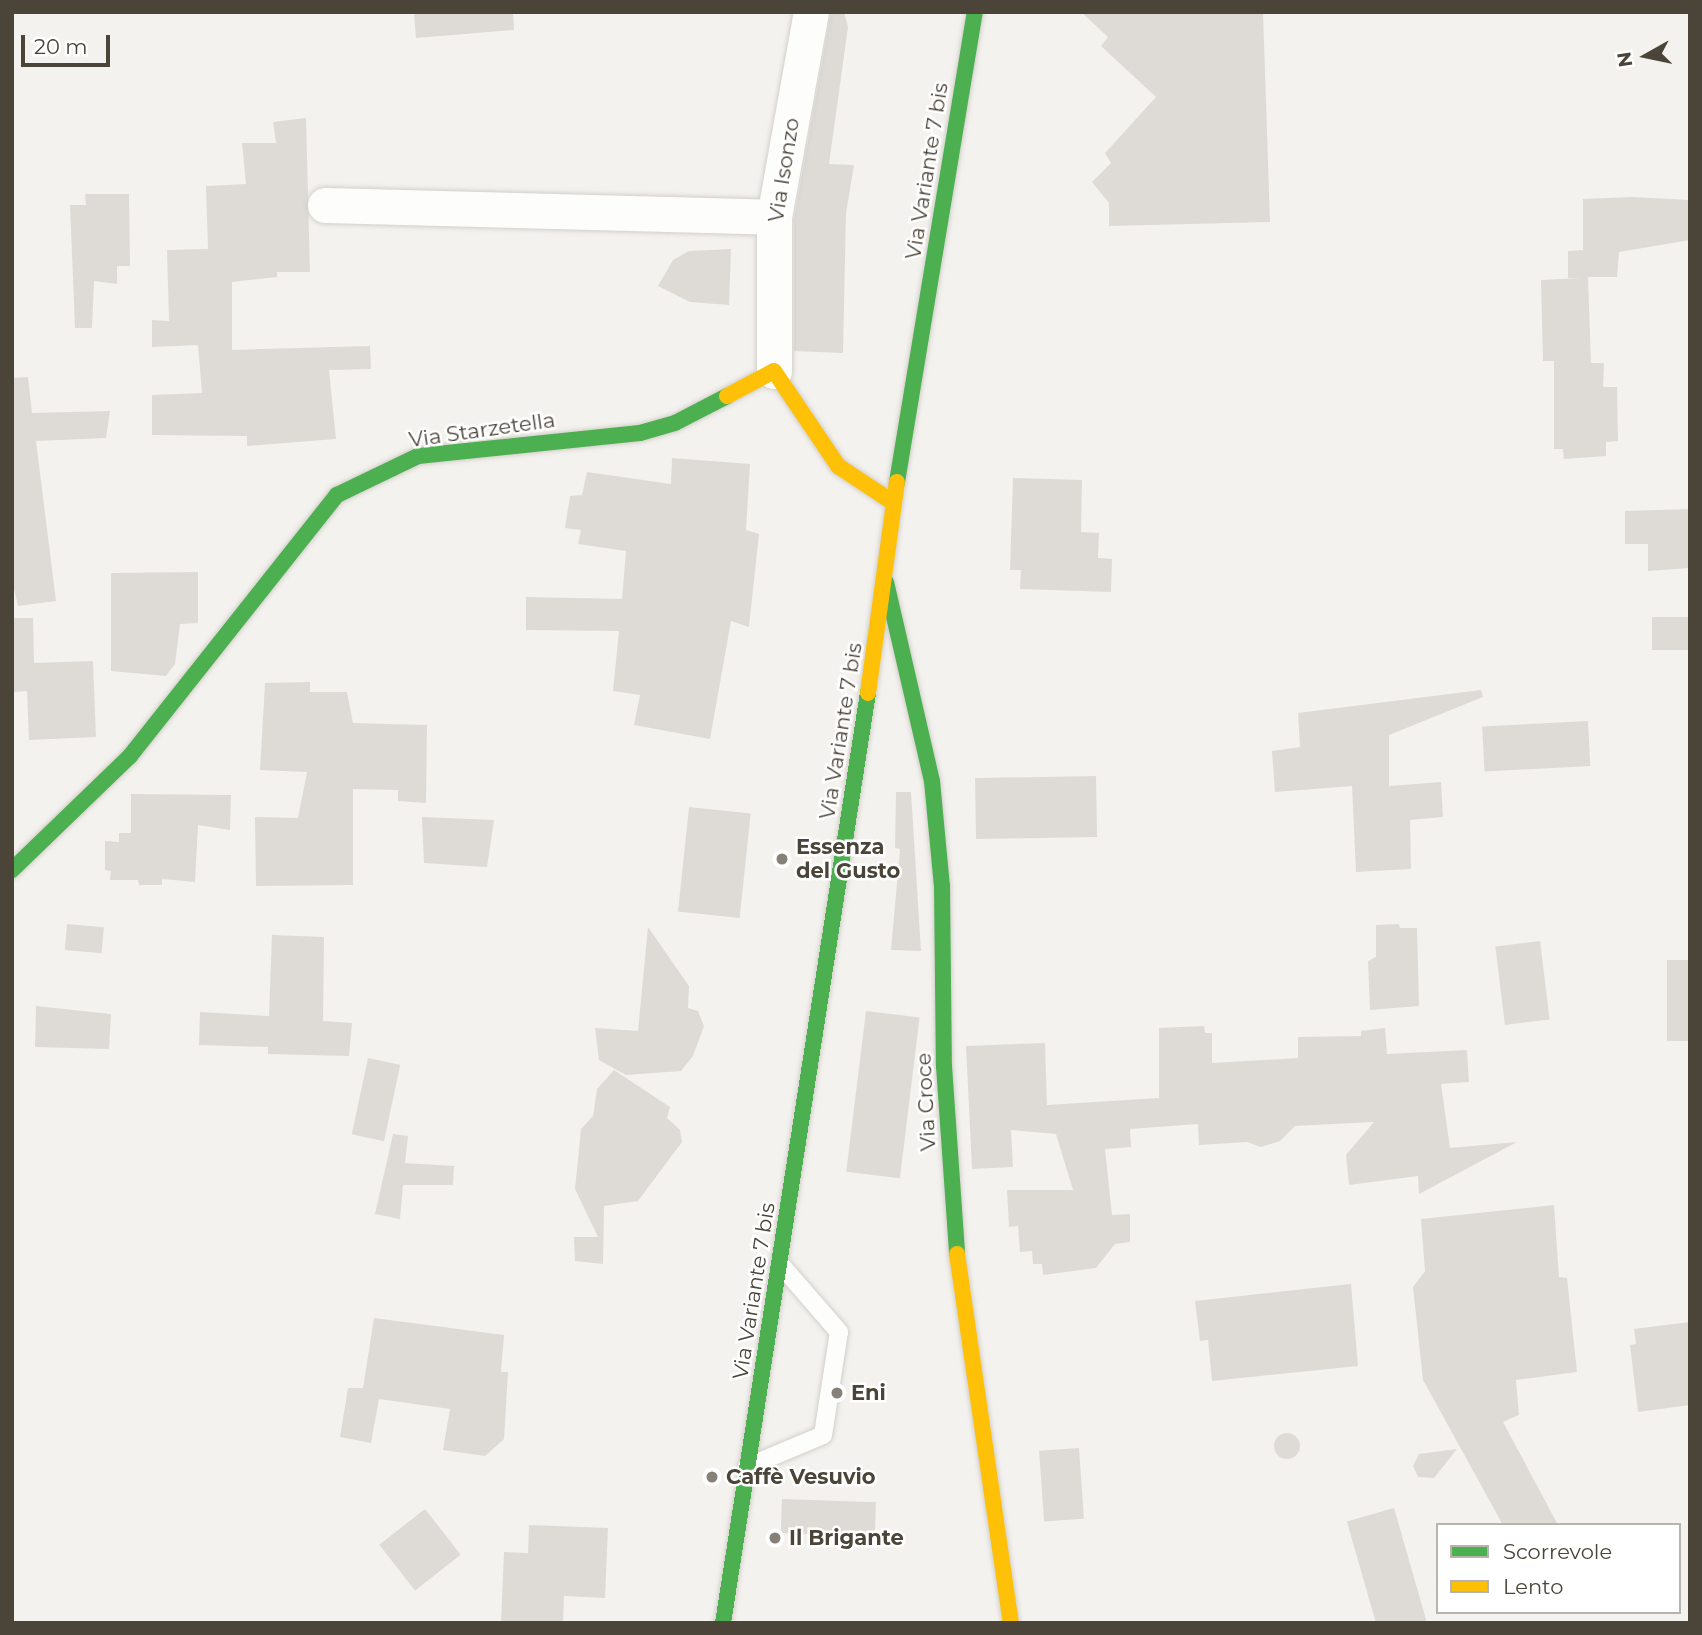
<!DOCTYPE html>
<html>
<head>
<meta charset="utf-8">
<style>
  body { margin:0 }
  #map { position:relative; width:1702px; height:1635px; overflow:hidden; background:#f4f2ee; font-family:Montserrat,sans-serif }
  div>[style] { position:absolute }
  .building>* { inset:0; background:#dedbd6; transform-origin:0 0 }
  .round { border-radius:50% }
  .roads { filter:drop-shadow(0 0 2px #d2d0cb) drop-shadow(0 0 2px #d2d0cb) }
  .lane>* { height:18px; margin:-9px; padding:0 9px; transform-origin:9px; border-radius:9px; background:#fdfdfc }
  .street>* { height:35px; margin:-17.5px; padding:0 17.5px; transform-origin:17.5px; border-radius:17.5px; background:#fdfdfc }
  .fast>* { height:16px; margin:-8px; padding:0 8px; transform-origin:8px; border-radius:8px; background:#4caf50 }
  .slow>* { height:16px; margin:-8px; padding:0 8px; transform-origin:8px; border-radius:8px; background:#ffc107 }
  .dots>* { width:19px; height:19px; translate:-50% -50%; box-sizing:border-box; border:4px solid #fff; border-radius:50% }
  span { translate:-50% -50%; white-space:nowrap; text-align:center; line-height:1.15; -webkit-text-stroke:5px #fff; paint-order:stroke }
  .street-label { font-size:21px; color:#4b4439 }
  .poi-label { font-size:21px; color:#4b4439; font-weight:700 }
  .left { translate:0 -50%; text-align:left }
  .frame { position:absolute; inset:0; border:14px solid #4b4439; pointer-events:none }
  .legend { position:absolute; left:1436px; top:1523px; width:245px; height:91px; box-sizing:border-box; background:#fff; border:2px solid #b7b4b0; margin:0; padding:9px 12px; list-style:none; font-size:21px; color:#4b4439 }
  .legend li { display:flex; align-items:center; gap:14px; height:35px }
  .legend b { width:35px; border:2px solid #b7b4b0 }
  .north { position:absolute; left:1611px; top:21px; width:70px; height:70px; -webkit-text-stroke:5px #fff; paint-order:stroke; rotate:261deg; font-size:19px; font-weight:700; line-height:28px; text-align:center; color:#4b4439 }
  .north::after { content:''; display:block; margin:auto; width:24px; height:32px; background:#4b4439; clip-path:polygon(50% 0,100% 100%,50% 72%,0 100%) }
  .scale { position:absolute; left:21px; top:35px; width:89px; height:32px; box-sizing:border-box; border:4px solid #4b4439; border-top:0; padding-left:9px; font-size:21px; line-height:24px; white-space:nowrap; color:#4b4439; -webkit-text-stroke:5px #fff; paint-order:stroke }
</style>
</head>
<body>
<div id="map">
  <div class="building">
    <i style="clip-path:polygon(414px 12px,513px 12px,514px 30px,416px 38px)"></i>
    <i style="clip-path:polygon(831px 12px,844px 12px,848px 27px,829px 164px,854px 165px,846px 213px,843px 353px,794px 351px,794px 219px)"></i>
    <i style="clip-path:polygon(1081px 12px,1263px 12px,1270px 222px,1109px 226px,1109px 203px,1092px 182px,1111px 163px,1105px 153px,1156px 97px,1101px 46px,1108px 37px)"></i>
    <i style="clip-path:polygon(306px 118px,310px 272px,277px 272px,277px 277px,232px 282px,232px 350px,370px 346px,371px 369px,329px 370px,336px 439px,247px 446px,247px 436px,152px 435px,152px 395px,202px 393px,198px 345px,152px 347px,152px 320px,169px 321px,167px 250px,208px 249px,206px 186px,246px 184px,242px 143px,276px 143px,273px 122px)"></i>
    <i style="clip-path:polygon(85px 194px,129px 194px,130px 266px,117px 266px,117px 284px,94px 281px,92px 328px,75px 328px,70px 205px,86px 205px)"></i>
    <i style="clip-path:polygon(1632px 197px,1690px 200px,1690px 240px,1619px 252px,1617px 277px,1588px 277px,1591px 363px,1604px 363px,1603px 387px,1617px 387px,1618px 441px,1606px 442px,1606px 456px,1564px 459px,1563px 449px,1554px 449px,1554px 361px,1543px 361px,1541px 280px,1582px 278px,1568px 278px,1568px 251px,1583px 250px,1583px 199px)"></i>
    <i style="clip-path:polygon(731px 249px,729px 305px,690px 302px,658px 286px,673px 260px,689px 251px)"></i>
    <i style="clip-path:polygon(28px 377px,32px 413px,110px 411px,106px 438px,36px 441px,56px 601px,18px 606px,12px 580px,12px 378px)"></i>
    <i style="clip-path:polygon(672px 458px,750px 464px,746px 530px,759px 534px,749px 627px,731px 621px,710px 739px,634px 725px,640px 695px,613px 691px,619px 631px,526px 630px,526px 597px,622px 599px,626px 551px,578px 544px,581px 530px,565px 528px,570px 496px,582px 495px,587px 472px,671px 484px)"></i>
    <i style="clip-path:polygon(1013px 478px,1082px 480px,1081px 532px,1099px 533px,1098px 558px,1112px 559px,1111px 592px,1020px 589px,1021px 570px,1010px 570px)"></i>
    <i style="clip-path:polygon(1690px 509px,1690px 568px,1648px 571px,1648px 544px,1625px 544px,1625px 511px)"></i>
    <i style="clip-path:polygon(198px 572px,198px 623px,180px 624px,175px 664px,166px 676px,111px 671px,111px 573px)"></i>
    <i style="left:1652px;top:617px;width:38px;height:33px"></i>
    <i style="clip-path:polygon(12px 618px,33px 618px,34px 663px,93px 661px,96px 737px,29px 740px,27px 691px,12px 692px)"></i>
    <i style="clip-path:polygon(310px 682px,310px 692px,347px 692px,353px 723px,427px 725px,426px 803px,398px 801px,398px 790px,353px 789px,353px 885px,256px 886px,255px 817px,298px 818px,307px 772px,260px 770px,265px 683px)"></i>
    <i style="clip-path:polygon(1481px 690px,1483px 697px,1389px 735px,1389px 786px,1441px 782px,1443px 817px,1410px 820px,1411px 869px,1356px 872px,1352px 786px,1275px 792px,1272px 751px,1300px 747px,1298px 713px)"></i>
    <i style="left:1588px;top:721px;width:45px;height:106px;rotate:87deg"></i>
    <i style="left:1096px;top:776px;width:61px;height:121px;rotate:89deg"></i>
    <i style="clip-path:polygon(896px 792px,911px 792px,921px 951px,891px 950px,900px 849px,895px 848px)"></i>
    <i style="clip-path:polygon(131px 794px,231px 795px,230px 830px,198px 825px,195px 882px,162px 879px,162px 885px,139px 885px,138px 880px,110px 880px,111px 871px,105px 870px,105px 841px,119px 842px,119px 833px,131px 833px)"></i>
    <i style="left:689px;top:807px;width:62px;height:105px;rotate:6deg"></i>
    <i style="clip-path:polygon(422px 817px,494px 820px,487px 867px,424px 863px)"></i>
    <i style="left:67px;top:924px;width:37px;height:26px;rotate:5deg"></i>
    <i style="clip-path:polygon(1399px 924px,1400px 928px,1417px 928px,1419px 1006px,1370px 1010px,1368px 961px,1376px 957px,1376px 925px)"></i>
    <i style="clip-path:polygon(648px 927px,689px 986px,688px 1008px,698px 1011px,704px 1026px,693px 1056px,681px 1071px,626px 1075px,599px 1060px,595px 1028px,638px 1031px)"></i>
    <i style="clip-path:polygon(272px 935px,324px 937px,323px 1021px,352px 1023px,349px 1056px,268px 1054px,268px 1047px,199px 1045px,200px 1012px,269px 1016px)"></i>
    <i style="left:1540px;top:941px;width:79px;height:45px;rotate:83deg"></i>
    <i style="left:1667px;top:960px;width:23px;height:81px"></i>
    <i style="clip-path:polygon(36px 1006px,111px 1014px,109px 1049px,35px 1047px)"></i>
    <i style="left:866px;top:1011px;width:54px;height:162px;rotate:7deg"></i>
    <i style="clip-path:polygon(1204px 1026px,1205px 1033px,1212px 1033px,1212px 1063px,1298px 1058px,1298px 1037px,1361px 1036px,1361px 1031px,1385px 1028px,1387px 1054px,1467px 1050px,1469px 1082px,1441px 1084px,1450px 1148px,1517px 1142px,1419px 1194px,1418px 1176px,1349px 1185px,1346px 1155px,1374px 1122px,1295px 1126px,1280px 1141px,1261px 1147px,1247px 1142px,1199px 1145px,1198px 1124px,1130px 1129px,1131px 1147px,1105px 1149px,1112px 1215px,1130px 1214px,1130px 1242px,1115px 1244px,1096px 1268px,1043px 1275px,1042px 1264px,1033px 1264px,1032px 1251px,1020px 1252px,1018px 1226px,1009px 1227px,1007px 1190px,1073px 1190px,1056px 1134px,1011px 1130px,1013px 1167px,972px 1169px,966px 1046px,1045px 1043px,1047px 1105px,1159px 1098px,1159px 1028px)"></i>
    <i style="left:368px;top:1058px;width:33px;height:78px;rotate:12deg"></i>
    <i style="clip-path:polygon(614px 1070px,670px 1107px,667px 1118px,680px 1130px,682px 1142px,638px 1201px,604px 1206px,603px 1264px,575px 1261px,574px 1237px,598px 1237px,575px 1189px,581px 1129px,593px 1116px,597px 1089px)"></i>
    <i style="clip-path:polygon(393px 1134px,408px 1136px,405px 1163px,454px 1166px,453px 1185px,403px 1185px,400px 1219px,375px 1214px)"></i>
    <i style="clip-path:polygon(1554px 1205px,1559px 1277px,1567px 1278px,1577px 1372px,1516px 1380px,1519px 1415px,1503px 1422px,1558px 1525px,1503px 1525px,1423px 1380px,1413px 1287px,1425px 1271px,1421px 1219px)"></i>
    <i style="clip-path:polygon(1351px 1284px,1358px 1366px,1212px 1381px,1208px 1340px,1200px 1341px,1195px 1301px)"></i>
    <i style="clip-path:polygon(374px 1318px,504px 1335px,501px 1372px,508px 1372px,504px 1439px,485px 1456px,443px 1450px,450px 1409px,379px 1399px,371px 1443px,340px 1437px,348px 1388px,363px 1388px)"></i>
    <i style="clip-path:polygon(1690px 1322px,1690px 1405px,1638px 1412px,1630px 1345px,1636px 1344px,1634px 1329px)"></i>
    <i class="round" style="left:1274px;top:1433px;width:26px;height:26px"></i>
    <i style="left:1079px;top:1448px;width:71px;height:40px;rotate:86deg"></i>
    <i style="clip-path:polygon(1457px 1449px,1434px 1478px,1418px 1477px,1413px 1466px,1419px 1454px)"></i>
    <i style="left:782px;top:1499px;width:94px;height:34px;rotate:2deg"></i>
    <i style="left:1394px;top:1508px;width:120px;height:49px;rotate:74deg"></i>
    <i style="left:425px;top:1509px;width:58px;height:58px;rotate:52deg"></i>
    <i style="clip-path:polygon(529px 1525px,608px 1528px,605px 1598px,564px 1596px,563px 1623px,501px 1623px,504px 1552px,528px 1553px)"></i>
  </div>
  <div class="roads">
    <div class="lane">
      <i style="left:747px;top:1467px;width:82px;rotate:-22.8deg"></i>
      <i style="left:823px;top:1435px;width:104px;rotate:-81.2deg"></i>
      <i style="left:839px;top:1332px;width:90px;rotate:-130.9deg"></i>
    </div>
    <div class="street">
      <i style="left:325px;top:205px;width:449px;rotate:1.5deg"></i>
      <i style="left:774px;top:371px;width:154px;rotate:-90deg"></i>
      <i style="left:774px;top:217px;width:208px;rotate:-79.8deg"></i>
    </div>
    <div class="fast">
      <i style="left:897px;top:482px;width:476px;rotate:-80.6deg"></i>
      <i style="left:886px;top:582px;width:204px;rotate:77deg"></i>
      <i style="left:932px;top:781px;width:105px;rotate:84.6deg"></i>
      <i style="left:942px;top:886px;width:180px;rotate:89.4deg"></i>
      <i style="left:944px;top:1066px;width:188px;rotate:86deg"></i>
      <i style="left:12px;top:870px;width:164px;rotate:-44deg"></i>
      <i style="left:130px;top:756px;width:333px;rotate:-51.6deg"></i>
      <i style="left:337px;top:495px;width:90px;rotate:-25.7deg"></i>
      <i style="left:418px;top:456px;width:223px;rotate:-5.9deg"></i>
      <i style="left:640px;top:433px;width:36px;rotate:-16deg"></i>
      <i style="left:675px;top:423px;width:59px;rotate:-27.4deg"></i>
      <i style="left:723px;top:1623px;width:941px;rotate:-81.14deg"></i>
    </div>
    <div class="slow">
      <i style="left:727px;top:396px;width:53px;rotate:-28deg"></i>
      <i style="left:774px;top:371px;width:115px;rotate:56deg"></i>
      <i style="left:838px;top:466px;width:67px;rotate:33.5deg"></i>
      <i style="left:868px;top:693px;width:213px;rotate:-82.2deg"></i>
      <i style="left:957px;top:1254px;width:373px;rotate:81.7deg"></i>
    </div>
  </div>
  <div class="dots">
    <i style="left:782px;top:859px;background:#868178"></i>
    <i style="left:837px;top:1393px;background:#868178"></i>
    <i style="left:712px;top:1477px;background:#868178"></i>
    <i style="left:775px;top:1538px;background:#868178"></i>
  </div>
  <div class="street-label">
    <span style="left:784px;top:170px;rotate:-81deg">Via Isonzo</span>
    <span style="left:927px;top:171px;rotate:-81deg">Via Variante 7 bis</span>
    <span style="left:482px;top:430px;rotate:-8deg">Via Starzetella</span>
    <span style="left:841px;top:731px;rotate:-81deg">Via Variante 7 bis</span>
    <span style="left:926px;top:1102px;rotate:-93deg">Via Croce</span>
    <span style="left:754px;top:1291px;rotate:-81deg">Via Variante 7 bis</span>
  </div>
  <div class="poi-label">
    <span class="left" style="left:796px;top:859px">Essenza<br>del Gusto</span>
    <span class="left" style="left:851px;top:1393px">Eni</span>
    <span class="left" style="left:726px;top:1477px">Caffè Vesuvio</span>
    <span class="left" style="left:789px;top:1538px">Il Brigante</span>
  </div>
  <div class="frame"></div>
  <ul class="legend">
  <li><b style="height:9px;background:#4caf50"></b>Scorrevole</li>
  <li><b style="height:9px;background:#ffc107"></b>Lento</li>
  </ul>
  <div class="north">N</div>
  <div class="scale">20 m</div>
</div>
</body>
</html>
